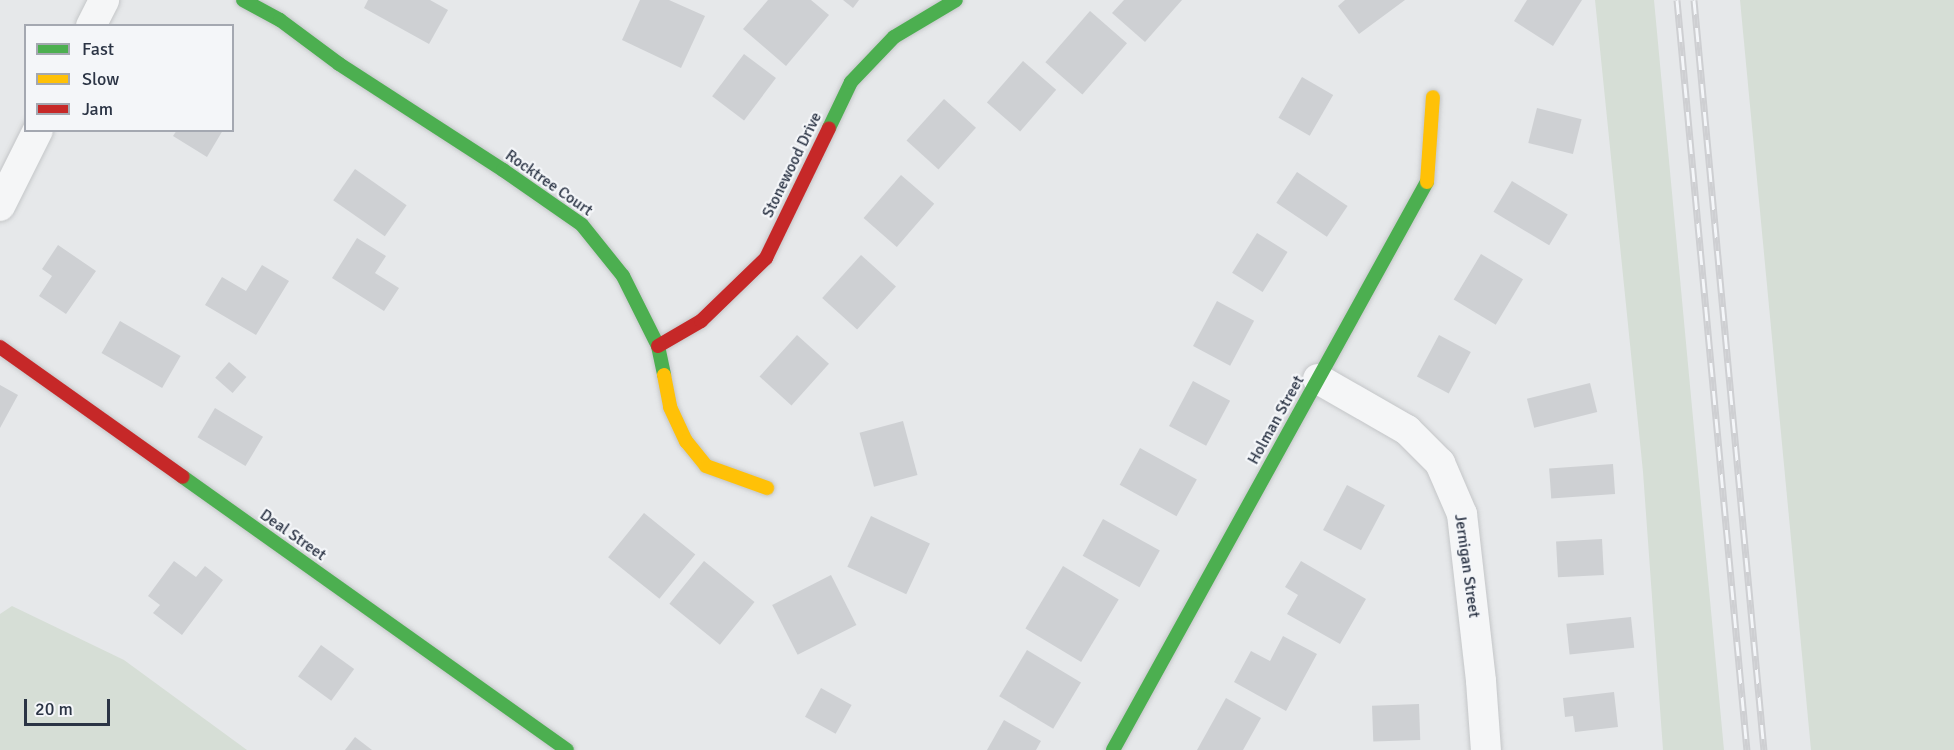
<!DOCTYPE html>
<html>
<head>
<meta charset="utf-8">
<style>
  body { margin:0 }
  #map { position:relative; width:1954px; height:750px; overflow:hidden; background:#e6e8ea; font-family:Signika,sans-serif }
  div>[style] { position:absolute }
  .green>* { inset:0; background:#d6ded6 }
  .building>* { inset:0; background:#ced0d3; transform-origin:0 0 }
  .roads { filter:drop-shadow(0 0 2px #c4c6c8) drop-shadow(0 0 2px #c4c6c8) }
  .street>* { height:30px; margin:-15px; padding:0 15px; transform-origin:15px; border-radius:15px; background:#f5f6f7 }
  .fast>* { height:14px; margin:-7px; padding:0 7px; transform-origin:7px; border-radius:7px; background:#4caf50 }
  .slow>* { height:14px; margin:-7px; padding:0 7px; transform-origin:7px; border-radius:7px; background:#ffc107 }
  .jam>* { height:14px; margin:-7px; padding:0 7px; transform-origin:7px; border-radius:7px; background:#c62828 }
  .rail>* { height:7px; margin-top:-3.5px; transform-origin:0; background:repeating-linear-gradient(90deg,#f4f6f9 0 14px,#cecfd2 0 28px); box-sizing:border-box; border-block:2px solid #cecfd2 }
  span { translate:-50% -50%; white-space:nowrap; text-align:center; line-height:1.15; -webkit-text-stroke:4.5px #f4f6f9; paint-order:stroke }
  .street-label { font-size:16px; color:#2b3445 }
  .legend { position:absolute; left:24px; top:24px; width:210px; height:108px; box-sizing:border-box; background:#f4f6f9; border:2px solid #a4a8b1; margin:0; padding:8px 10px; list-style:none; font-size:18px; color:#2b3445 }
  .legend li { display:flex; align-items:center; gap:12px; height:30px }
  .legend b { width:30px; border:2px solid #a4a8b1 }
  .scale { position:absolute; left:24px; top:699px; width:86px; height:27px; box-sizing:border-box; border:3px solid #2b3445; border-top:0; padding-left:8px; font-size:18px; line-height:21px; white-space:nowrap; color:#2b3445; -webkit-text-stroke:4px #f4f6f9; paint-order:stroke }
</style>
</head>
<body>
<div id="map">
  <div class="green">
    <i style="clip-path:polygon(1595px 0,1654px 0,1724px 750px,1663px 750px,1643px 472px)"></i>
    <i style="clip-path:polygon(1740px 0,1954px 0,1954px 750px,1811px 750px)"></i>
    <i style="clip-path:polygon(12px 606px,124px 660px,247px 750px,0 750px,0 614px)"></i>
  </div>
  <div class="building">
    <i style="clip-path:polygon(368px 0,430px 0,448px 10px,429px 44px,364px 8px)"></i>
    <i style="clip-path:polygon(640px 0,669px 0,705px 16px,681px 68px,622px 40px)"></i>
    <i style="clip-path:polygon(768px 0,811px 0,829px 15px,786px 66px,743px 29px)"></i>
    <i style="clip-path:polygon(843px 0,859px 0,853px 8px)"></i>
    <i style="clip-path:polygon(1124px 0,1182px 0,1145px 42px,1112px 13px)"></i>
    <i style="clip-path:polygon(1345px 0,1405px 0,1359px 34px,1338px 6px)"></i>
    <i style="clip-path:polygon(1527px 0,1582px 0,1553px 46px,1514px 21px)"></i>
    <i style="left:1090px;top:11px;width:49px;height:68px;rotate:41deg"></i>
    <i style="left:744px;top:54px;width:40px;height:53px;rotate:37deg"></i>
    <i style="left:1023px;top:61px;width:44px;height:55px;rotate:41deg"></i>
    <i style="left:1302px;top:77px;width:36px;height:47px;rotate:30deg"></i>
    <i style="left:944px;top:99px;width:43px;height:56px;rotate:42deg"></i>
    <i style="left:1537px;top:108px;width:46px;height:36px;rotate:14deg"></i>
    <i style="clip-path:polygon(177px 130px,223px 130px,207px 157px,173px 136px)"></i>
    <i style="left:355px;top:169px;width:63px;height:38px;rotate:35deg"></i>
    <i style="left:1297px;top:172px;width:61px;height:37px;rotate:34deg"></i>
    <i style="left:901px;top:175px;width:44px;height:57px;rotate:41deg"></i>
    <i style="left:1512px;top:181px;width:65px;height:36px;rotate:31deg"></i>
    <i style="left:1257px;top:233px;width:36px;height:47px;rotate:32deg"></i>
    <i style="clip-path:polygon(357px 238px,386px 256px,375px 273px,399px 288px,384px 311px,332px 278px)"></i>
    <i style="clip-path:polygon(58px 245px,96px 271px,66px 314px,39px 296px,52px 276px,42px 269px)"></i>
    <i style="left:1481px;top:254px;width:49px;height:53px;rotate:31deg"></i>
    <i style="left:861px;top:255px;width:47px;height:58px;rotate:42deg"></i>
    <i style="clip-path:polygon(262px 265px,289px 281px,256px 335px,205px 305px,222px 277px,246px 291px)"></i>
    <i style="left:1217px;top:301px;width:42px;height:51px;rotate:28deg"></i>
    <i style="left:120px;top:321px;width:70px;height:37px;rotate:30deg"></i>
    <i style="left:797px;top:335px;width:43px;height:56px;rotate:42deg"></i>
    <i style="left:1439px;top:335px;width:36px;height:47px;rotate:28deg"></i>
    <i style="left:229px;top:362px;width:23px;height:21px;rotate:41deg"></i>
    <i style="left:1193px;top:381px;width:42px;height:51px;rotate:28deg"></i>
    <i style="left:1590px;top:383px;width:30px;height:65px;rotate:76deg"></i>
    <i style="clip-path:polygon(0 385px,18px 395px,0 428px)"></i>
    <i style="left:215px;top:408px;width:56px;height:34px;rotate:31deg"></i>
    <i style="left:903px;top:421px;width:56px;height:45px;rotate:75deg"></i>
    <i style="left:1140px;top:448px;width:65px;height:42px;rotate:29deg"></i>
    <i style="left:1613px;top:464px;width:30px;height:64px;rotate:86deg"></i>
    <i style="left:1347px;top:485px;width:43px;height:51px;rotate:28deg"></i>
    <i style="left:644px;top:513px;width:66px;height:57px;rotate:39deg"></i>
    <i style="left:871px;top:516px;width:65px;height:56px;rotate:25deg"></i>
    <i style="left:1103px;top:519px;width:65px;height:42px;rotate:29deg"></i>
    <i style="left:1602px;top:539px;width:36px;height:46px;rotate:87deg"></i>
    <i style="clip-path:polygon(174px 561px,196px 577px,205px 566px,223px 580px,182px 635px,153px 613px,160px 605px,148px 596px)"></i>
    <i style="left:704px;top:561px;width:65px;height:55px;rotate:39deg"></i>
    <i style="clip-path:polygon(1301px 561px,1366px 599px,1340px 644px,1287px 614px,1298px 595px,1285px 587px)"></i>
    <i style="left:1063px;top:566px;width:65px;height:73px;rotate:31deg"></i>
    <i style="left:831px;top:575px;width:56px;height:66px;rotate:63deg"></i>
    <i style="left:1631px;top:617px;width:31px;height:65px;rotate:84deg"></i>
    <i style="clip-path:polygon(1283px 636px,1317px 654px,1286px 711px,1234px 682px,1251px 651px,1270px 661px)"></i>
    <i style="left:321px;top:645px;width:41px;height:39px;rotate:36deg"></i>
    <i style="left:1027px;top:650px;width:63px;height:54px;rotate:31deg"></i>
    <i style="left:821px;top:688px;width:35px;height:33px;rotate:29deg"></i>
    <i style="clip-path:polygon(1614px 692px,1618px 727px,1575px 732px,1573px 716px,1565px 717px,1563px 698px)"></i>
    <i style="clip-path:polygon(1226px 698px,1261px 718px,1243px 750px,1197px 750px)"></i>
    <i style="left:1419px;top:704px;width:36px;height:47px;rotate:88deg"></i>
    <i style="clip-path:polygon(1004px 720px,1041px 741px,1036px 750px,987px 750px)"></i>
    <i style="clip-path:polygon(355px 737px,372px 750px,345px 750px)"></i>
  </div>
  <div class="roads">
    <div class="street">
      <i style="left:91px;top:26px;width:29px;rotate:-63deg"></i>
      <i style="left:0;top:206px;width:85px;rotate:-63.4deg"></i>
      <i style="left:1318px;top:379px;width:103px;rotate:29.8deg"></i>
      <i style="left:1407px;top:430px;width:47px;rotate:45deg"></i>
      <i style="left:1440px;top:463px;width:56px;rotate:66.7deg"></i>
      <i style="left:1462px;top:514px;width:168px;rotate:83.5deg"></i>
      <i style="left:1481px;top:681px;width:69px;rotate:85.9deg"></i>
    </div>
    <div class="fast">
      <i style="left:243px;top:0;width:42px;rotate:28.4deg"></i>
      <i style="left:280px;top:20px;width:74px;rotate:36.7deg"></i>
      <i style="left:339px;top:64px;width:195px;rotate:32.9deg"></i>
      <i style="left:503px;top:170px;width:96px;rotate:34.8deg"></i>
      <i style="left:582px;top:225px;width:65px;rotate:51.2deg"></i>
      <i style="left:623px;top:276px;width:78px;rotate:63.4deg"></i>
      <i style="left:658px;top:346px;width:30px;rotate:78deg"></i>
      <i style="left:829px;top:128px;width:51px;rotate:-64.4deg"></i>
      <i style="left:851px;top:82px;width:62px;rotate:-46.3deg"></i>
      <i style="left:894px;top:37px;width:72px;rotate:-30.8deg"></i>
      <i style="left:183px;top:477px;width:471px;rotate:35.4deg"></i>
      <i style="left:1113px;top:750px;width:649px;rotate:-61.07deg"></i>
    </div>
    <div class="slow">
      <i style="left:1427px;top:182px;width:85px;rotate:-86deg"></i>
      <i style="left:664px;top:375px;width:33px;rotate:79deg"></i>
      <i style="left:670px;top:407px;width:38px;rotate:65deg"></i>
      <i style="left:686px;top:441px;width:32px;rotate:51deg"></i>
      <i style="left:706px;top:466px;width:65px;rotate:19.8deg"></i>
    </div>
    <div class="jam">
      <i style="left:658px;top:346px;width:50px;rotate:-30.2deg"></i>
      <i style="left:701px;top:321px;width:91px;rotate:-44.1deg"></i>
      <i style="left:766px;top:258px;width:144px;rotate:-64.1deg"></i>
      <i style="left:0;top:347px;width:224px;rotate:35.4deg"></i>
    </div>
  </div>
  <div class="rail">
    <i style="left:1677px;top:0;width:753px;rotate:84.67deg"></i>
    <i style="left:1694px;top:0;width:753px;rotate:84.67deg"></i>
  </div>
  <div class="street-label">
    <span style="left:792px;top:165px;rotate:-64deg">Stonewood Drive</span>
    <span style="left:549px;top:183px;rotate:35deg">Rocktree Court</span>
    <span style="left:1276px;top:420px;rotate:-61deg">Holman Street</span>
    <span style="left:293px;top:535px;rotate:35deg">Deal Street</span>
    <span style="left:1467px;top:566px;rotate:82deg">Jernigan Street</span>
  </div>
  <ul class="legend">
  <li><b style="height:8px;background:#4caf50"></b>Fast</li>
  <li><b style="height:8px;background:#ffc107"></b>Slow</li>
  <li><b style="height:8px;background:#c62828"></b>Jam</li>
  </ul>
  <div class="scale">20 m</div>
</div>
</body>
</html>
